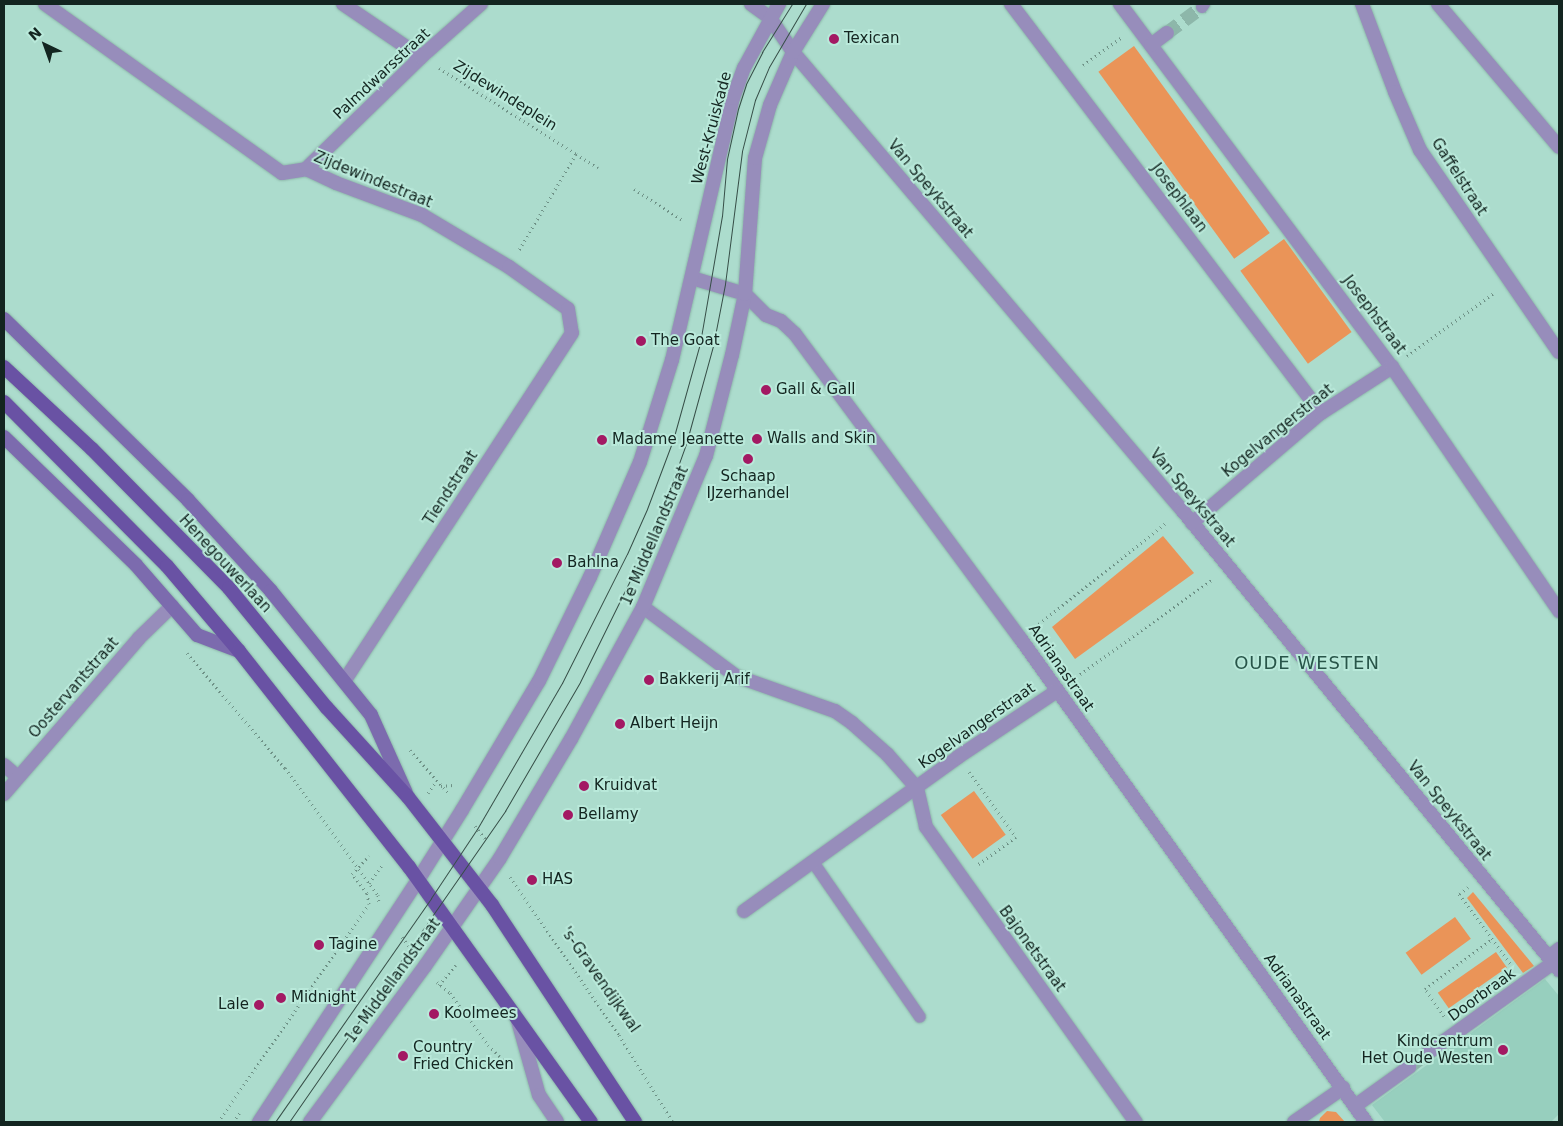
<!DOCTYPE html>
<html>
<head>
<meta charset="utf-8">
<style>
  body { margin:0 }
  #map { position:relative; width:1563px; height:1126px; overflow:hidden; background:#acdccd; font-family:"DejaVu Sans",sans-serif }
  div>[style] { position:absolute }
  .built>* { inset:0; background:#97cfbe }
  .green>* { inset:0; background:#ea9458; transform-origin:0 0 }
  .pedestrian-tunnel>* { height:14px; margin-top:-7px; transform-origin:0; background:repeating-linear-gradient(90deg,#8db7aa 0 14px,transparent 0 21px) }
  .path>* { height:3px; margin-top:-1.5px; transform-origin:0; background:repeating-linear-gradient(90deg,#6e9186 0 1px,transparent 0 5px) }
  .roads { filter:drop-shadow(0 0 1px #8db7aa) drop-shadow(0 0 1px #8db7aa) }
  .service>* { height:12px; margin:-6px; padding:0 6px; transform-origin:6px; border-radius:6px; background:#978dbb }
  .pedestrian>* { height:14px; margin:-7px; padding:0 7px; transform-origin:7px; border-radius:7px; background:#978dbb }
  .minor>* { height:14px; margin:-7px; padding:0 7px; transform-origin:7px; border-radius:7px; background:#978dbb }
  .tertiary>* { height:14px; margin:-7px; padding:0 7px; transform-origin:7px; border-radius:7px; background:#978dbb }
  .secondary>* { height:14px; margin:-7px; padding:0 7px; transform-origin:7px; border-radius:7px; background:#7c6bae }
  .primary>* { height:14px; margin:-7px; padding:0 7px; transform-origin:7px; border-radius:7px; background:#6952a4 }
  .tram>* { height:1px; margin:-0.5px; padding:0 0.5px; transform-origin:0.5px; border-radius:0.5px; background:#364e47 }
  .dots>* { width:14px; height:14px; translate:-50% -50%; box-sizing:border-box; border:2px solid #b9e9da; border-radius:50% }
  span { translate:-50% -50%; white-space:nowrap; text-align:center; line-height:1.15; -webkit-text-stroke:4px #b9e9da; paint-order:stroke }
  .poi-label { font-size:15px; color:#132520 }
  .left { translate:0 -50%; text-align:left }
  .right { translate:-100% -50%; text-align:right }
  .street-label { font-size:15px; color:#132520 }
  .quarter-label { font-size:18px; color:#285549; letter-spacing:1px }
  .frame { position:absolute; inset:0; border:5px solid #132520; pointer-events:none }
  .north { position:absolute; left:20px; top:20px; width:50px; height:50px; -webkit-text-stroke:4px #b9e9da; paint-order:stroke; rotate:318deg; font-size:14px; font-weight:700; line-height:20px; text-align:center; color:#132520 }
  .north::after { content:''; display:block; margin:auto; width:18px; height:22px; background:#132520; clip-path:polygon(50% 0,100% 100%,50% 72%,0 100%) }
</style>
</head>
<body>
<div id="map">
  <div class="built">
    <i style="clip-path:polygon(1545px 979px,1559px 996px,1559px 1114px,1551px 1122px,1385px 1122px,1372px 1105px)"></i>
  </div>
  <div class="green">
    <i style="left:1134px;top:46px;width:231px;height:44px;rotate:54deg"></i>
    <i style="left:1284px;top:239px;width:115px;height:54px;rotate:54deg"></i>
    <i style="clip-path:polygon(1163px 536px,1194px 573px,1075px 659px,1052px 627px)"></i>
    <i style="left:974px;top:791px;width:54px;height:41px;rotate:54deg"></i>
    <i style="clip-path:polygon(1473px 892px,1534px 966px,1523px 973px,1467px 898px)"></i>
    <i style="left:1455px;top:917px;width:27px;height:61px;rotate:54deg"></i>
    <i style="left:1496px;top:952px;width:19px;height:71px;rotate:55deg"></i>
    <i style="clip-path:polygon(1327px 1111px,1336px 1112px,1345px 1122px,1319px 1122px,1320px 1118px)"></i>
  </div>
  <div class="pedestrian-tunnel">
    <i style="left:1167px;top:33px;width:44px;rotate:-36.6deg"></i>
    <i style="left:1409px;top:1067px;width:25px;rotate:-37deg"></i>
  </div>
  <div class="path">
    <i style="left:1083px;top:65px;width:48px;rotate:-35.7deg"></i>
    <i style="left:439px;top:68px;width:162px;rotate:32.1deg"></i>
    <i style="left:576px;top:154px;width:112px;rotate:120.7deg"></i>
    <i style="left:576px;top:154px;width:26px;rotate:32deg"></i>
    <i style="left:634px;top:189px;width:59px;rotate:32.6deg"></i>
    <i style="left:1407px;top:356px;width:109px;rotate:-36deg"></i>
    <i style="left:1035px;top:627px;width:169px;rotate:-38.5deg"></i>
    <i style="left:187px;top:653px;width:151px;rotate:49.6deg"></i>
    <i style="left:285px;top:768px;width:157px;rotate:53.8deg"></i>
    <i style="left:378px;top:895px;width:8px;rotate:83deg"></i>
    <i style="left:1072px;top:680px;width:173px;rotate:-35.6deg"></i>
    <i style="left:410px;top:750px;width:59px;rotate:48.4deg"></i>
    <i style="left:969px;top:772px;width:80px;rotate:54.1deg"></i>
    <i style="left:1016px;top:837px;width:48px;rotate:144.3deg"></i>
    <i style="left:441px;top:786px;width:12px;rotate:-5deg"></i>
    <i style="left:428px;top:793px;width:14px;rotate:-56deg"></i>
    <i style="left:475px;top:826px;width:19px;rotate:51deg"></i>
    <i style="left:510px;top:877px;width:192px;rotate:55.4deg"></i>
    <i style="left:619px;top:1035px;width:102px;rotate:58.2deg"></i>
    <i style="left:369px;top:883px;width:22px;rotate:-54deg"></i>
    <i style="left:1468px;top:887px;width:11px;rotate:142deg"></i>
    <i style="left:1459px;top:894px;width:93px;rotate:53.7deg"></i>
    <i style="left:402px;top:937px;width:16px;rotate:52deg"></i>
    <i style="left:437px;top:982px;width:17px;rotate:40deg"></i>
    <i style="left:450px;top:993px;width:64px;rotate:53.8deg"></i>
    <i style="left:488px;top:1045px;width:30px;rotate:44deg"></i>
    <i style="left:439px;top:985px;width:26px;rotate:-50deg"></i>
    <i style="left:1444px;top:1016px;width:33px;rotate:-125deg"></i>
    <i style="left:1425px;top:989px;width:84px;rotate:-36.7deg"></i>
    <i style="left:218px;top:1122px;width:265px;rotate:-55.3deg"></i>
    <i style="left:369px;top:904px;width:11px;rotate:-100deg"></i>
    <i style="left:367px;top:893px;width:24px;rotate:-128deg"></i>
    <i style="left:352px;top:874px;width:25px;rotate:-47deg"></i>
    <i style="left:233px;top:1122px;width:12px;rotate:-55deg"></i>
  </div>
  <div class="roads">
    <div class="service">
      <i style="left:1202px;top:7px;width:4px;rotate:-56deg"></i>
      <i style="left:813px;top:862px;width:188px;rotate:55.4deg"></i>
    </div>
    <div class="pedestrian">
      <i style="left:1120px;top:4px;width:454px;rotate:53.2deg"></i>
      <i style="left:1151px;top:45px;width:20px;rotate:-37deg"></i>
      <i style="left:1549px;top:957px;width:13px;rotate:-39deg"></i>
      <i style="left:1429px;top:1052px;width:153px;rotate:-35.7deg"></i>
      <i style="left:1355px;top:1106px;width:67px;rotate:-35.8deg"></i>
      <i style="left:1294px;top:1122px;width:60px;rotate:-34.8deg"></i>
    </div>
    <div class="minor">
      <i style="left:45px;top:4px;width:291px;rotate:35.5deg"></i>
      <i style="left:282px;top:173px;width:24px;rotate:-9deg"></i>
      <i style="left:306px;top:169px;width:33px;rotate:25deg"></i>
      <i style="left:336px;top:183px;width:92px;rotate:20.4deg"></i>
      <i style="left:422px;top:215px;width:101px;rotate:30.9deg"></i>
      <i style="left:509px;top:267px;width:72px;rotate:35.4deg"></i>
      <i style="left:568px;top:309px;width:24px;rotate:81deg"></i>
      <i style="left:572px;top:333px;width:416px;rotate:123.2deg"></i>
      <i style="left:343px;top:4px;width:94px;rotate:34.2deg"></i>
      <i style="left:751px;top:4px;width:24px;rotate:36deg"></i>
      <i style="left:770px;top:18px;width:41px;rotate:55.9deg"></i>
      <i style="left:793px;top:52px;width:601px;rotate:49.66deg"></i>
      <i style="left:1182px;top:510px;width:595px;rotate:50.66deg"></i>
      <i style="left:1011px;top:4px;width:513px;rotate:52.84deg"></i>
      <i style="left:1362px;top:4px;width:94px;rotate:69.4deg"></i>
      <i style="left:1395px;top:92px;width:63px;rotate:66.7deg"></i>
      <i style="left:1420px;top:150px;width:245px;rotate:55.5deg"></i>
      <i style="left:1438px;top:4px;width:187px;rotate:49.8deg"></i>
      <i style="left:306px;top:169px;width:161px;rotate:-44.2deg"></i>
      <i style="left:421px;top:57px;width:80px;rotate:-41.5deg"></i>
      <i style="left:692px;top:278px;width:55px;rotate:16.8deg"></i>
      <i style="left:745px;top:294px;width:30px;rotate:45deg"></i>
      <i style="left:766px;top:315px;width:16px;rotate:22deg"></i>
      <i style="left:781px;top:321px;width:19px;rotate:43deg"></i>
      <i style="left:795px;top:334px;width:378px;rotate:53.5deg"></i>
      <i style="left:1020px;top:638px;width:595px;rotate:54.44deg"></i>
      <i style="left:1192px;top:523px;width:170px;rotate:-40.5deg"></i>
      <i style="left:1321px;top:413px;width:85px;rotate:-32.9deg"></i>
      <i style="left:1392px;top:367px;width:296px;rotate:55.6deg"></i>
      <i style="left:643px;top:607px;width:116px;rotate:36.6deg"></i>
      <i style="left:736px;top:676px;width:105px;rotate:19.5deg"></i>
      <i style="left:835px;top:711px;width:21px;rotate:35deg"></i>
      <i style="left:852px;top:723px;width:47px;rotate:41.5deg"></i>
      <i style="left:887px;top:754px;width:45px;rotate:48.6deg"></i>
      <i style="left:917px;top:788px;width:40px;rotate:77deg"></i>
      <i style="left:926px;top:827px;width:362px;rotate:54.6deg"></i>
      <i style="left:4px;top:765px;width:18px;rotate:41deg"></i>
      <i style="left:4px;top:794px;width:206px;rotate:-49.1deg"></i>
      <i style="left:139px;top:638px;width:46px;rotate:-44.1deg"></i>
      <i style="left:744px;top:911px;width:264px;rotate:-35.7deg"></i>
      <i style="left:958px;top:757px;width:119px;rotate:-33.7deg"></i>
      <i style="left:518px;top:1021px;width:77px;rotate:74.2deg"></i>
      <i style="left:539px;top:1095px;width:32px;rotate:56deg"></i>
    </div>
    <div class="tertiary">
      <i style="left:259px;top:1122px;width:290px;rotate:-56.7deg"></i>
      <i style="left:418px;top:880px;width:83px;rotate:-57.8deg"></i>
      <i style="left:462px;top:810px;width:150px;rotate:-59.2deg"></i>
      <i style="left:539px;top:681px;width:116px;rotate:-63.9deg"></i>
      <i style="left:590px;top:577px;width:125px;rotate:-66.5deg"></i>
      <i style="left:640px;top:462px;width:107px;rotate:-72.6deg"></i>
      <i style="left:672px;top:360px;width:269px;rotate:-76.9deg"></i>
      <i style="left:733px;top:98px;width:32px;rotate:-70deg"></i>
      <i style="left:744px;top:68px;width:73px;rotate:-61.3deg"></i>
      <i style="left:310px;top:1122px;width:194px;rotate:-53.6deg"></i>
      <i style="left:425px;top:966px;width:131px;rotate:-55.2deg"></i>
      <i style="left:500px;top:858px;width:139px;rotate:-59.2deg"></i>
      <i style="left:571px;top:739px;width:150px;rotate:-61.4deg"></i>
      <i style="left:643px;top:607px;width:164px;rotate:-67.4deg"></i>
      <i style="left:706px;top:456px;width:104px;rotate:-75.6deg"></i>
      <i style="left:732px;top:355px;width:62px;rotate:-78deg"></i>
      <i style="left:745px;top:294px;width:136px;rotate:-85.8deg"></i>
      <i style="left:755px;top:158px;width:55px;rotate:-74.2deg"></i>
      <i style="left:770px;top:105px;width:58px;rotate:-66.5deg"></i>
      <i style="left:793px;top:52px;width:57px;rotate:-58deg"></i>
    </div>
    <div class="secondary">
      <i style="left:4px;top:319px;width:258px;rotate:44.5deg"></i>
      <i style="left:188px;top:500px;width:123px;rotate:47.6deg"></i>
      <i style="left:271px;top:591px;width:159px;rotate:51.1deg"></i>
      <i style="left:371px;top:715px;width:85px;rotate:65.8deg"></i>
      <i style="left:4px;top:437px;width:184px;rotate:44.1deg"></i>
      <i style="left:136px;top:565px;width:93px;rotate:48.9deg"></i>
      <i style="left:197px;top:635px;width:45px;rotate:20.9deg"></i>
    </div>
    <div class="primary">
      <i style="left:4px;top:367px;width:120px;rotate:43deg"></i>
      <i style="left:92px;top:449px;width:195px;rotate:45.4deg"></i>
      <i style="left:229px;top:588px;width:155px;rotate:50.8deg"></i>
      <i style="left:327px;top:708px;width:120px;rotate:47.7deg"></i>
      <i style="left:408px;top:797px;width:137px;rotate:52.1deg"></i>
      <i style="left:492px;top:905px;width:260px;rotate:56.6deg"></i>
      <i style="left:4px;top:402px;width:231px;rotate:45.2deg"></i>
      <i style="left:167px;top:566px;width:111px;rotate:49.7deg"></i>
      <i style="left:239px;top:651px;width:275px;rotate:51.8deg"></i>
      <i style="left:409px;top:867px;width:313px;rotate:54.5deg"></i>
    </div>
  </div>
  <div class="tram">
    <i style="left:275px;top:1122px;width:273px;rotate:-55.1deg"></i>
    <i style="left:431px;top:898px;width:83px;rotate:-56.3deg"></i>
    <i style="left:477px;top:829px;width:169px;rotate:-59.8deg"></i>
    <i style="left:562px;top:683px;width:144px;rotate:-63.3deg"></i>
    <i style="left:627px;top:554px;width:49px;rotate:-66deg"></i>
    <i style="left:647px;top:509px;width:74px;rotate:-69.4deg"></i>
    <i style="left:673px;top:440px;width:101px;rotate:-74.4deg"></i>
    <i style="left:700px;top:343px;width:129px;rotate:-80.2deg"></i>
    <i style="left:722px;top:216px;width:57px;rotate:-85deg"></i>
    <i style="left:727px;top:159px;width:51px;rotate:-77.6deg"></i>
    <i style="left:738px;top:109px;width:26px;rotate:-72deg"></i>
    <i style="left:746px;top:84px;width:36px;rotate:-63deg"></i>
    <i style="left:762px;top:52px;width:57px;rotate:-58deg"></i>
    <i style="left:289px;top:1122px;width:379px;rotate:-55.2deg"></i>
    <i style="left:505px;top:811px;width:149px;rotate:-59.8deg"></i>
    <i style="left:580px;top:682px;width:134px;rotate:-63.8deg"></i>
    <i style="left:639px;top:562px;width:62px;rotate:-66.3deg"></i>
    <i style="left:664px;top:505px;width:65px;rotate:-70.2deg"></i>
    <i style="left:686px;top:444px;width:102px;rotate:-74.6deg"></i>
    <i style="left:713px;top:346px;width:63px;rotate:-79deg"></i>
    <i style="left:725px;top:284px;width:134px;rotate:-82.7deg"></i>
    <i style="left:742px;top:151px;width:53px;rotate:-75.7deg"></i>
    <i style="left:755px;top:100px;width:36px;rotate:-67deg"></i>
    <i style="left:769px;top:67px;width:73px;rotate:-59.6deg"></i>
  </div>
  <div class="dots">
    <i style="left:834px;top:39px;background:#a31963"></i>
    <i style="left:641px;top:341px;background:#a31963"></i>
    <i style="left:766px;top:390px;background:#a31963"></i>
    <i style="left:757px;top:439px;background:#a31963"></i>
    <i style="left:602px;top:440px;background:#a31963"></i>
    <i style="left:748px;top:459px;background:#a31963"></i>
    <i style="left:557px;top:563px;background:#a31963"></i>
    <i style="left:649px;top:680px;background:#a31963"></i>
    <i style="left:620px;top:724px;background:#a31963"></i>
    <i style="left:584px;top:786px;background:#a31963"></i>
    <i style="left:568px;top:815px;background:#a31963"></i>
    <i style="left:532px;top:880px;background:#a31963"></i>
    <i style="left:319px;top:945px;background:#a31963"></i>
    <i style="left:281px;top:998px;background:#a31963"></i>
    <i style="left:259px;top:1005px;background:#a31963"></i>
    <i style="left:434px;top:1014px;background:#a31963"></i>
    <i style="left:1503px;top:1050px;background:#a31963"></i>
    <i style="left:403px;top:1056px;background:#a31963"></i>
  </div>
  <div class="poi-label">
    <span class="left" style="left:844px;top:39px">Texican</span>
    <span class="left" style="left:651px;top:341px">The Goat</span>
    <span class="left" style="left:776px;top:390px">Gall &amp; Gall</span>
    <span class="left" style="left:767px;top:439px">Walls and Skin</span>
    <span class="left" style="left:612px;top:440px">Madame Jeanette</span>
    <span style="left:748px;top:485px">Schaap<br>IJzerhandel</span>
    <span class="left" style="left:567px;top:563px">Bahlna</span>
    <span class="left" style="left:659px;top:680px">Bakkerij Arif</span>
    <span class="left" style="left:630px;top:724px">Albert Heijn</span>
    <span class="left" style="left:594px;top:786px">Kruidvat</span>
    <span class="left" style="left:578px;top:815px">Bellamy</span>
    <span class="left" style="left:542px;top:880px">HAS</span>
    <span class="left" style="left:329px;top:945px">Tagine</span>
    <span class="left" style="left:291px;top:998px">Midnight</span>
    <span class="right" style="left:249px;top:1005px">Lale</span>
    <span class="left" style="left:444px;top:1014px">Koolmees</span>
    <span class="right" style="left:1493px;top:1050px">Kindcentrum<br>Het Oude Westen</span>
    <span class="left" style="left:413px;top:1056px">Country<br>Fried Chicken</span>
  </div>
  <div class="street-label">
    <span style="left:382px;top:74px;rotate:-43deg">Palmdwarsstraat</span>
    <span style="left:505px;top:96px;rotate:32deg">Zijdewindeplein</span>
    <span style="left:712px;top:128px;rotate:-75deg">West-Kruiskade</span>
    <span style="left:1459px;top:177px;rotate:57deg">Gaffelstraat</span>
    <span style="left:373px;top:180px;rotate:22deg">Zijdewindestraat</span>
    <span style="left:930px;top:189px;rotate:50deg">Van Speykstraat</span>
    <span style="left:1179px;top:198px;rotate:53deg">Josephlaan</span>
    <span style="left:1374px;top:315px;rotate:53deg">Josephstraat</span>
    <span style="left:1278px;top:431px;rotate:-39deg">Kogelvangerstraat</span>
    <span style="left:451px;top:488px;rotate:-57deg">Tiendstraat</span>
    <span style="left:1192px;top:498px;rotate:50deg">Van Speykstraat</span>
    <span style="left:655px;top:536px;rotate:-67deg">1e Middellandstraat</span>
    <span style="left:225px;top:564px;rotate:47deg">Henegouwerlaan</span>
    <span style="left:1061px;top:668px;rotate:55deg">Adrianastraat</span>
    <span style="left:74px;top:688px;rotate:-49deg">Oostervantstraat</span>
    <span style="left:977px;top:726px;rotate:-35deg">Kogelvangerstraat</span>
    <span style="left:1449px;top:811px;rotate:51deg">Van Speykstraat</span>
    <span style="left:1032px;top:949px;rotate:54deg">Bajonetstraat</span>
    <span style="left:600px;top:980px;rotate:55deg">'s-Gravendijkwal</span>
    <span style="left:393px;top:981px;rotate:-54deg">1e Middellandstraat</span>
    <span style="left:1482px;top:995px;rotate:-36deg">Doorbraak</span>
    <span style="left:1297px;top:997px;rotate:54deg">Adrianastraat</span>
  </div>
  <div class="quarter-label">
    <span style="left:1307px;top:663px">OUDE WESTEN</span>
  </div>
  <div class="frame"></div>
  <div class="north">N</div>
</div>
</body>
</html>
